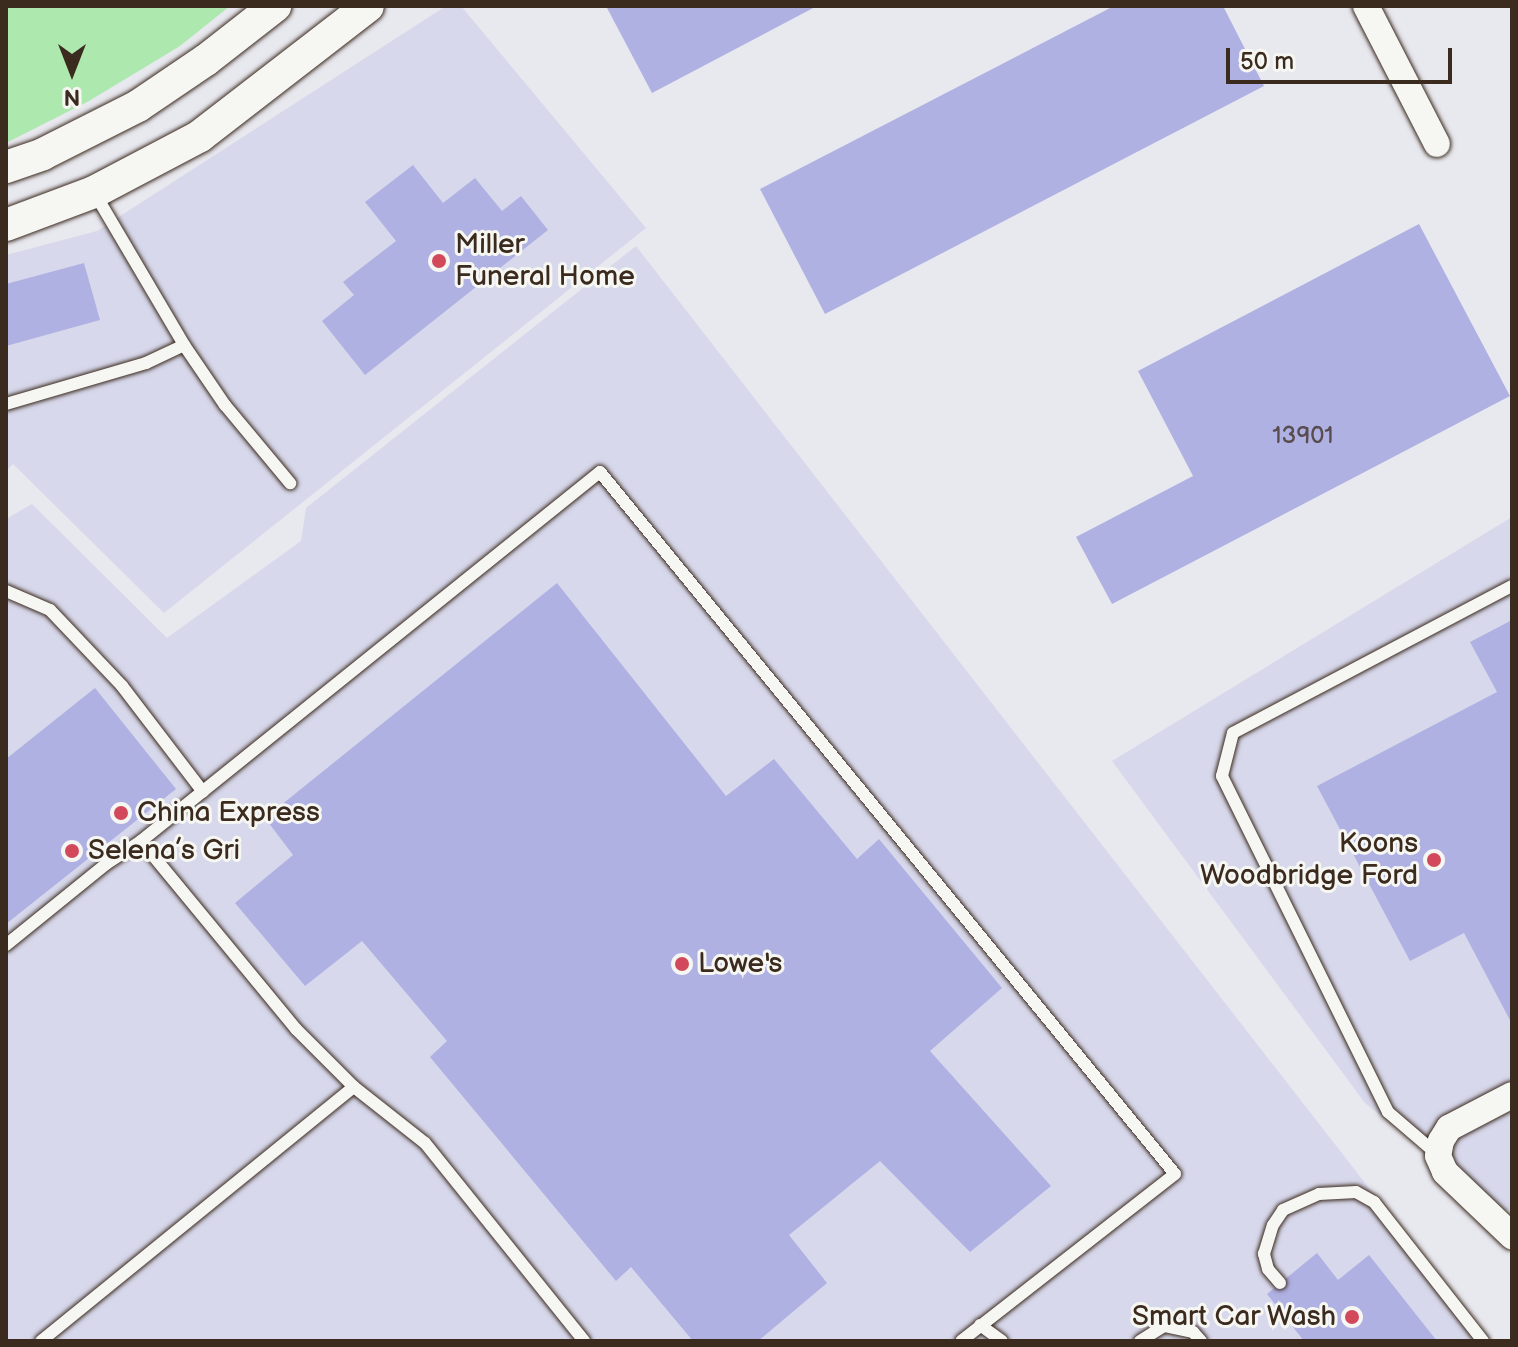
<!DOCTYPE html>
<html>
<head>
<meta charset="utf-8">
<style>
  body { margin:0 }
  #map { position:relative; width:1518px; height:1347px; overflow:hidden; background:#e8e8ef; font-family:"Balsamiq Sans",sans-serif }
  div>[style] { position:absolute }
  .built>* { inset:0; background:#d7d8eb }
  .green>* { inset:0; background:#ade8ae }
  .building>* { inset:0; background:#b0b1e3 }
  .roads { filter:drop-shadow(0 0 2px #3b2a1e) drop-shadow(0 0 2px #3b2a1e) }
  .service>* { height:12px; margin:-6px; padding:0 6px; transform-origin:6px; border-radius:6px; background:#f6f6f2 }
  .minor>* { height:26px; margin:-13px; padding:0 13px; transform-origin:13px; border-radius:13px; background:#f6f6f2 }
  .tertiary>* { height:32px; margin:-16px; padding:0 16px; transform-origin:16px; border-radius:16px; background:#f6f6f2 }
  .dots>* { width:22px; height:22px; translate:-50% -50%; box-sizing:border-box; border:4px solid #f6f6f2; border-radius:50% }
  span { translate:-50% -50%; white-space:nowrap; text-align:center; line-height:1.15; -webkit-text-stroke:6px #f6f6f2; paint-order:stroke }
  .number-label { font-size:24px; color:#584c4f }
  .number-label span { -webkit-text-stroke-width:0 }
  .poi-label { font-size:28px; color:#3b2a1e }
  .left { translate:0 -50%; text-align:left }
  .right { translate:-100% -50%; text-align:right }
  .frame { position:absolute; inset:0; border:8px solid #3b2a1e; pointer-events:none }
  .north { position:absolute; left:32px; top:32px; width:80px; height:80px; -webkit-text-stroke:6px #f6f6f2; paint-order:stroke; rotate:180deg; font-size:22px; font-weight:700; line-height:32px; text-align:center; color:#3b2a1e }
  .north::after { content:''; display:block; margin:auto; width:28px; height:36px; background:#3b2a1e; clip-path:polygon(50% 0,100% 100%,50% 72%,0 100%) }
  .scale { position:absolute; left:1226px; top:48px; width:226px; height:36px; box-sizing:border-box; border:4px solid #3b2a1e; border-top:0; padding-left:10px; font-size:24px; line-height:28px; white-space:nowrap; color:#3b2a1e; -webkit-text-stroke:6px #f6f6f2; paint-order:stroke }
</style>
</head>
<body>
<div id="map">
  <div class="built">
    <i style="clip-path:polygon(446px 6px,461px 6px,646px 228px,164px 613px,13px 464px,6px 471px,6px 255px,97px 231px)"></i>
    <i style="clip-path:polygon(636px 246px,1488px 1341px,6px 1341px,6px 519px,32px 504px,167px 638px,301px 541px,306px 508px)"></i>
    <i style="clip-path:polygon(1512px 517px,1512px 1210px,1499px 1209px,1365px 1103px,1112px 761px)"></i>
  </div>
  <div class="green">
    <i style="clip-path:polygon(6px 6px,230px 6px,180px 46px,89px 101px,6px 143px)"></i>
  </div>
  <div class="building">
    <i style="clip-path:polygon(606px 6px,817px 6px,652px 93px)"></i>
    <i style="clip-path:polygon(1114px 6px,1223px 6px,1264px 86px,825px 314px,760px 189px)"></i>
    <i style="clip-path:polygon(413px 165px,443px 203px,475px 178px,502px 211px,521px 196px,548px 230px,365px 375px,322px 321px,354px 295px,343px 282px,396px 241px,365px 202px)"></i>
    <i style="clip-path:polygon(1419px 224px,1510px 396px,1112px 604px,1076px 537px,1193px 476px,1138px 371px)"></i>
    <i style="clip-path:polygon(84px 263px,100px 320px,6px 346px,6px 284px)"></i>
    <i style="clip-path:polygon(557px 583px,726px 796px,774px 759px,857px 859px,879px 839px,1002px 988px,930px 1051px,1051px 1186px,970px 1252px,880px 1161px,789px 1235px,827px 1283px,758px 1341px,693px 1341px,631px 1267px,616px 1281px,430px 1057px,447px 1041px,362px 941px,305px 986px,235px 903px,293px 855px,265px 818px)"></i>
    <i style="clip-path:polygon(1512px 620px,1512px 1024px,1464px 933px,1410px 961px,1317px 786px,1497px 692px,1470px 642px)"></i>
    <i style="clip-path:polygon(95px 688px,176px 789px,6px 924px,6px 759px)"></i>
    <i style="clip-path:polygon(1317px 1253px,1338px 1280px,1369px 1255px,1437px 1341px,1304px 1341px,1267px 1294px)"></i>
  </div>
  <div class="roads">
    <div class="service">
      <i style="left:94px;top:192px;width:178px;rotate:59.5deg"></i>
      <i style="left:184px;top:345px;width:73px;rotate:55.7deg"></i>
      <i style="left:225px;top:405px;width:102px;rotate:50.2deg"></i>
      <i style="left:6px;top:404px;width:146px;rotate:-16.3deg"></i>
      <i style="left:146px;top:363px;width:42px;rotate:-25.3deg"></i>
      <i style="left:6px;top:591px;width:48px;rotate:23.4deg"></i>
      <i style="left:50px;top:610px;width:105px;rotate:46.5deg"></i>
      <i style="left:122px;top:686px;width:133px;rotate:52.6deg"></i>
      <i style="left:141px;top:841px;width:589px;rotate:-38.8deg"></i>
      <i style="left:600px;top:472px;width:907px;rotate:50.68deg"></i>
      <i style="left:1175px;top:1174px;width:271px;rotate:142deg"></i>
      <i style="left:6px;top:945px;width:129px;rotate:-39deg"></i>
      <i style="left:106px;top:864px;width:42px;rotate:-33.3deg"></i>
      <i style="left:141px;top:841px;width:244px;rotate:50.5deg"></i>
      <i style="left:296px;top:1029px;width:82px;rotate:45deg"></i>
      <i style="left:354px;top:1087px;width:90px;rotate:38.3deg"></i>
      <i style="left:425px;top:1143px;width:254px;rotate:51.2deg"></i>
      <i style="left:1438px;top:1155px;width:66px;rotate:-139.3deg"></i>
      <i style="left:1388px;top:1112px;width:375px;rotate:-116.3deg"></i>
      <i style="left:1222px;top:776px;width:44px;rotate:-75.7deg"></i>
      <i style="left:1233px;top:733px;width:315px;rotate:-27.8deg"></i>
      <i style="left:1280px;top:1283px;width:18px;rotate:-131deg"></i>
      <i style="left:1268px;top:1269px;width:16px;rotate:-105deg"></i>
      <i style="left:1264px;top:1254px;width:30px;rotate:-73deg"></i>
      <i style="left:1273px;top:1225px;width:18px;rotate:-56deg"></i>
      <i style="left:1283px;top:1210px;width:39px;rotate:-24deg"></i>
      <i style="left:1319px;top:1194px;width:37px;rotate:-3deg"></i>
      <i style="left:1356px;top:1192px;width:21px;rotate:29deg"></i>
      <i style="left:1374px;top:1202px;width:177px;rotate:51.9deg"></i>
      <i style="left:980px;top:1325px;width:27px;rotate:36deg"></i>
      <i style="left:41px;top:1341px;width:403px;rotate:-39.1deg"></i>
      <i style="left:1140px;top:1341px;width:28px;rotate:-32deg"></i>
      <i style="left:1164px;top:1326px;width:30px;rotate:12deg"></i>
      <i style="left:1193px;top:1332px;width:12px;rotate:48deg"></i>
    </div>
    <div class="minor">
      <i style="left:1366px;top:6px;width:155px;rotate:62.8deg"></i>
      <i style="left:1512px;top:1095px;width:71px;rotate:152.4deg"></i>
      <i style="left:1449px;top:1128px;width:15px;rotate:122deg"></i>
      <i style="left:1441px;top:1141px;width:15px;rotate:101deg"></i>
      <i style="left:1438px;top:1156px;width:17px;rotate:66deg"></i>
      <i style="left:1445px;top:1172px;width:93px;rotate:43.7deg"></i>
    </div>
    <div class="tertiary">
      <i style="left:6px;top:167px;width:39px;rotate:-19deg"></i>
      <i style="left:43px;top:154px;width:106px;rotate:-26.8deg"></i>
      <i style="left:138px;top:106px;width:82px;rotate:-34.1deg"></i>
      <i style="left:206px;top:60px;width:88px;rotate:-38deg"></i>
      <i style="left:6px;top:225px;width:94px;rotate:-20.6deg"></i>
      <i style="left:94px;top:192px;width:120px;rotate:-27.8deg"></i>
      <i style="left:200px;top:136px;width:212px;rotate:-37.7deg"></i>
    </div>
  </div>
  <div class="dots">
    <i style="left:439px;top:261px;background:#d1495b"></i>
    <i style="left:121px;top:813px;background:#d1495b"></i>
    <i style="left:72px;top:851px;background:#d1495b"></i>
    <i style="left:1434px;top:860px;background:#d1495b"></i>
    <i style="left:682px;top:964px;background:#d1495b"></i>
    <i style="left:1352px;top:1317px;background:#d1495b"></i>
  </div>
  <div class="number-label">
    <span style="left:1303px;top:436px">13901</span>
  </div>
  <div class="poi-label">
    <span class="left" style="left:455px;top:261px">Miller<br>Funeral Home</span>
    <span class="left" style="left:137px;top:813px">China Express</span>
    <span class="right" style="left:1418px;top:860px">Koons<br>Woodbridge Ford</span>
    <span class="left" style="left:88px;top:851px">Selena’s Gri</span>
    <span class="left" style="left:698px;top:964px">Lowe's</span>
    <span class="right" style="left:1336px;top:1317px">Smart Car Wash</span>
  </div>
  <div class="frame"></div>
  <div class="north">N</div>
  <div class="scale">50 m</div>
</div>
</body>
</html>
